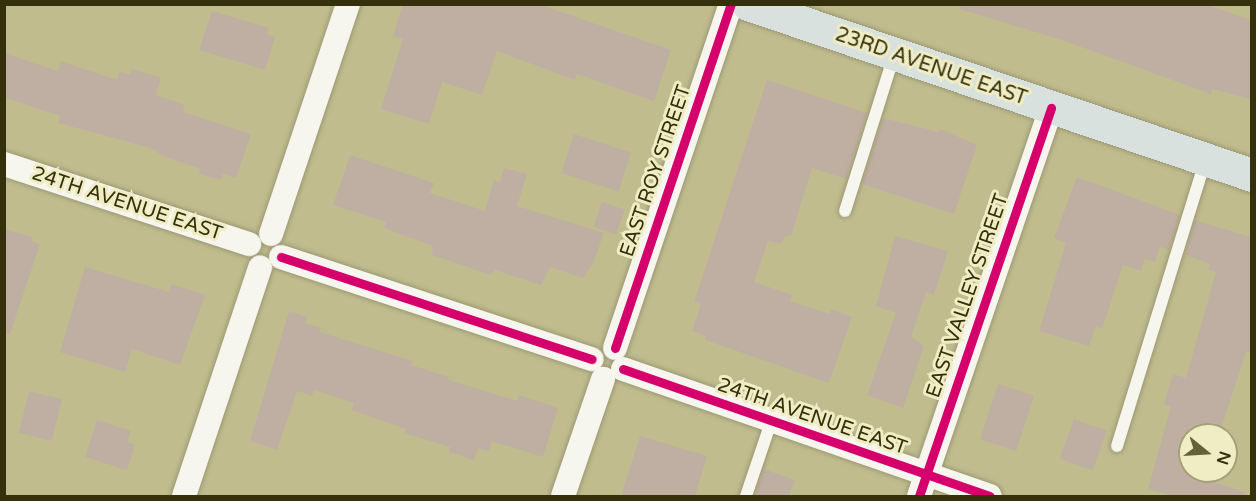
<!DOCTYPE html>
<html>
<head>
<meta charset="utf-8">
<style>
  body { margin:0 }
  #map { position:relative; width:1256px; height:501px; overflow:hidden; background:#c0bc8e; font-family:"Varela Round",sans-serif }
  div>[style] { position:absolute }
  .building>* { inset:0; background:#bfafa2; transform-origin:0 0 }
  .roads { filter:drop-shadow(0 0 2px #9b9873) drop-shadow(0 0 2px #9b9873) }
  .service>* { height:12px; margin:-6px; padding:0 6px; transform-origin:6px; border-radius:6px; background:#f6f5ee }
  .minor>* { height:24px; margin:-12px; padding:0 12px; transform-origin:12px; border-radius:12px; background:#f6f5ee }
  .primary>* { height:33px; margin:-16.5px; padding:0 16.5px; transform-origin:16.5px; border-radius:16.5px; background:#d9e1de }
  .cycleway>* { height:9px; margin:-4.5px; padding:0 4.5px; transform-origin:4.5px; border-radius:4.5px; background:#d6006c }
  span { translate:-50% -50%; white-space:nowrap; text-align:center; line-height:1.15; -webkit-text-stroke:6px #f0edc4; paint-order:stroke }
  .street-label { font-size:20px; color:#33300b }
  .frame { position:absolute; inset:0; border:6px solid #33300b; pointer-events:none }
  .north { position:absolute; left:1178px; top:423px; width:60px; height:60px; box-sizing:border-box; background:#f0edc4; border:2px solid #a4a17a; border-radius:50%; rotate:108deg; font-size:16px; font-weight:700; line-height:24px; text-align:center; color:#33300b }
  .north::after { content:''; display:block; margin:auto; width:21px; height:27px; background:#646139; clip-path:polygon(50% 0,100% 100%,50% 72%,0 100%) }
</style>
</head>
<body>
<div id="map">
  <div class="building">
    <i style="clip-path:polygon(403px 4px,538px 4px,671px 50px,654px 101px,577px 74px,575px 80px,497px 51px,482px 95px,442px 82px,429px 124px,381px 109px,403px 39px,393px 36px)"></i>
    <i style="clip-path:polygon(961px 4px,1205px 4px,1251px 20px,1251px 99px,1212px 89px,1211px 94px,1065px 41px,960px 9px)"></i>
    <i style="clip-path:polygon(212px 11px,269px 28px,267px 34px,275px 37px,265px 70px,199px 50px)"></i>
    <i style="clip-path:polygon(4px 53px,58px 71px,61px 61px,117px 80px,120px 71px,130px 75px,132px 69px,161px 78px,156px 95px,185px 105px,183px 112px,251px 134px,236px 178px,223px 174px,221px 180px,199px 174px,201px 169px,163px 156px,151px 148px,58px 123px,60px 116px,4px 97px)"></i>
    <i style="clip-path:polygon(767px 80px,867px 113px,846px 179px,812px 168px,791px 236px,786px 235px,780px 244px,768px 241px,754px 282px,792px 295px,790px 301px,829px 314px,831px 309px,852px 317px,829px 383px,705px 340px,706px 336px,692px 331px,701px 304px,694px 302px)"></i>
    <i style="clip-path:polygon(883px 118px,939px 132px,940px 129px,977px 145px,954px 214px,862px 184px)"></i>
    <i style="left:574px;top:134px;width:60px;height:41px;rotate:18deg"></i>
    <i style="clip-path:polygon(350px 155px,434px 183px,430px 193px,485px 211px,494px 180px,500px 182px,504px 168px,527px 174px,517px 206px,604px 233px,593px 263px,583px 278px,550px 267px,541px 285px,495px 270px,491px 275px,432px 255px,433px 246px,384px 228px,386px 222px,333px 205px)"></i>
    <i style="clip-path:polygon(1077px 177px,1180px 215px,1169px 250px,1160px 247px,1155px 262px,1145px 259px,1141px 271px,1123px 265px,1102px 329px,1096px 326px,1089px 346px,1039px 331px,1066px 243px,1054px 238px)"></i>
    <i style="left:602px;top:202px;width:24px;height:26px;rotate:19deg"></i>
    <i style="clip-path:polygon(1195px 220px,1251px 237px,1251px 353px,1246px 352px,1219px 435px,1190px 435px,1190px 474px,1245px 492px,1244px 496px,1172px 496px,1148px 489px,1171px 406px,1164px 404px,1173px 374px,1186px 378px,1216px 272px,1208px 270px,1210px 264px,1185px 255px)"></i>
    <i style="clip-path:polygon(4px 229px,33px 237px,32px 241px,40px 244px,10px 334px,4px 334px)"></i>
    <i style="clip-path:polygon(895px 236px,948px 251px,934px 295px,926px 292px,911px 337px,924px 346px,903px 408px,867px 395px,896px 313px,876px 306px)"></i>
    <i style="clip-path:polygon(85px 267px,169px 292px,172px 284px,205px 295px,180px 365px,132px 349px,125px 372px,60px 352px)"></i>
    <i style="clip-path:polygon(289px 311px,307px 317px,306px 323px,321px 328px,320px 332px,413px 361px,411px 365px,449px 377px,448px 380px,517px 401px,519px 395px,558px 408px,543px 457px,492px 441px,489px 451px,478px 448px,474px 460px,449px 452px,450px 447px,404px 433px,406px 429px,352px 410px,354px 403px,314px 390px,312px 396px,297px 391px,277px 450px,250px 441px)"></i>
    <i style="left:998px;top:384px;width:38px;height:58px;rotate:18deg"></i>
    <i style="left:29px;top:391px;width:34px;height:43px;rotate:14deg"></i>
    <i style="left:1074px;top:419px;width:35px;height:42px;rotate:20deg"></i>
    <i style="clip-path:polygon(97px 420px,131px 431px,127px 442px,135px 445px,127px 470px,85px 457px)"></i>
    <i style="clip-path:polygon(640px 436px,707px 456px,695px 496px,621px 496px)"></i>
    <i style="clip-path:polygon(764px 469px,795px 480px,789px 496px,755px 496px)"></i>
  </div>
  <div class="roads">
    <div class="service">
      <i style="left:845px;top:211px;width:163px;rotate:-72.5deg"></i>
      <i style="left:1117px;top:446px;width:298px;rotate:-72.8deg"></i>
      <i style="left:746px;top:496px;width:78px;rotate:-71.3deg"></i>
    </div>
    <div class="minor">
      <i style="left:4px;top:164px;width:258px;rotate:18.1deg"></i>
      <i style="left:271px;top:234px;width:243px;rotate:-71.5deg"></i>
      <i style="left:281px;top:257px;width:327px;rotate:18.2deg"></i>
      <i style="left:615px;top:348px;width:363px;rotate:-71.4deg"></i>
      <i style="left:623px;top:369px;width:388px;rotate:19.1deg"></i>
      <i style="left:184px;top:496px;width:241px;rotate:-71.6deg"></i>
      <i style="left:563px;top:496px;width:124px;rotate:-71.1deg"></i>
      <i style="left:919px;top:496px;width:410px;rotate:-71.2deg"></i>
    </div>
    <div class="primary">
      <i style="left:748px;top:4px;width:532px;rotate:18.74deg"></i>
    </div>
  </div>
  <div class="cycleway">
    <i style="left:281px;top:257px;width:327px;rotate:18.2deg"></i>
    <i style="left:615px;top:348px;width:363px;rotate:-71.4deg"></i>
    <i style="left:623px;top:369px;width:388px;rotate:19.1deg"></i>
    <i style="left:919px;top:496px;width:410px;rotate:-71.2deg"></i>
  </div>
  <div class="street-label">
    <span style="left:931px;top:67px;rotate:19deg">23RD AVENUE EAST</span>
    <span style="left:656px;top:171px;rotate:-71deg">EAST ROY STREET</span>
    <span style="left:127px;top:204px;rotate:18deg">24TH AVENUE EAST</span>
    <span style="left:968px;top:296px;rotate:-71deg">EAST VALLEY STREET</span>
    <span style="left:812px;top:417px;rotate:19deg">24TH AVENUE EAST</span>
  </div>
  <div class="frame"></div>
  <div class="north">N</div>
</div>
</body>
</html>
